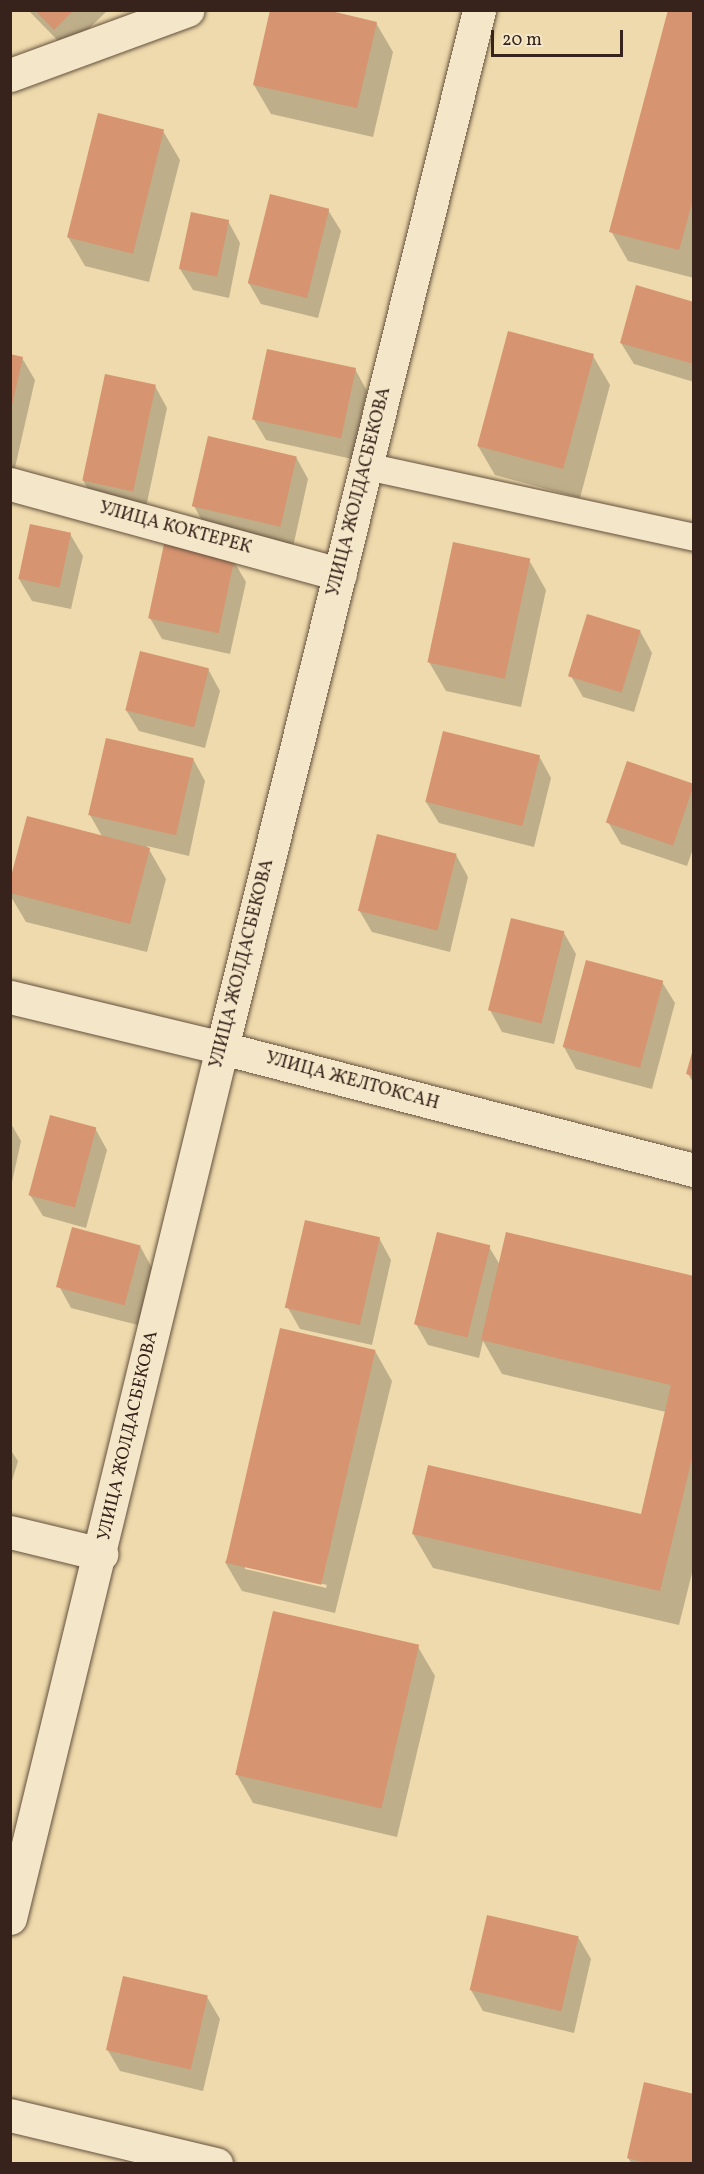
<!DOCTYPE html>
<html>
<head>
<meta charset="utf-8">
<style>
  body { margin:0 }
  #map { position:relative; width:704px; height:2174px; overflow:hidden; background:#eedaac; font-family:Vollkorn,serif }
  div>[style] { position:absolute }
  .shadow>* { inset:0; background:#0003 }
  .building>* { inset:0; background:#d69471; transform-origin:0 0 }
  .roads { filter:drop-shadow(0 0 2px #65513f) drop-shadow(0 0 2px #65513f) }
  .service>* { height:27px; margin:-13.5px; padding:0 13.5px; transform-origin:13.5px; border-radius:13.5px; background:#f4e7c9 }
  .minor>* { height:33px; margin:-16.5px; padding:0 16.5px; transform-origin:16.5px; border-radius:16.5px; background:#f4e7c9 }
  .tertiary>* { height:33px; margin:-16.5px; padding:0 16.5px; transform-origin:16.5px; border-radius:16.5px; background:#f4e7c9 }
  span { translate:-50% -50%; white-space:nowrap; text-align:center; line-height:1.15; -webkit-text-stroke:5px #f4e7c9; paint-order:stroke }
  .street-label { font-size:18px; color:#37231b }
  .frame { position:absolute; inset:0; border:12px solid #37231b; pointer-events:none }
  .scale { position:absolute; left:491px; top:30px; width:132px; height:27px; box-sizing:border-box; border:3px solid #37231b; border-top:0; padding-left:8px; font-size:18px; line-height:21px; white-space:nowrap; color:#37231b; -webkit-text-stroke:4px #f4e7c9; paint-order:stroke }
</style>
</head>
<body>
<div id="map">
  <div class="shadow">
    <i style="clip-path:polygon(28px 10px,108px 10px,67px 50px)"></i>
    <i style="clip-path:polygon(694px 10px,694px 278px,628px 261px,611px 231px)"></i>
    <i style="clip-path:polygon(376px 23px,393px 52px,373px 137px,271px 114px,254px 85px)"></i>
    <i style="clip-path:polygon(163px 131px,180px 160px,149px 282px,85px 266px,68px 237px)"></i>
    <i style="clip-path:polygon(328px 210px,341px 231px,318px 318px,261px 304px,248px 282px)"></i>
    <i style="clip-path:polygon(228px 221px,240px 243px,229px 298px,193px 290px,180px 269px)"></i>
    <i style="clip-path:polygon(694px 303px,694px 382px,634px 364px,621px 343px)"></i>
    <i style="clip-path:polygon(10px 356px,22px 358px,35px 380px,14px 472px,10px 471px)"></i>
    <i style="clip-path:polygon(593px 356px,610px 385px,580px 498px,495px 475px,478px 446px)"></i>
    <i style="clip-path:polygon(355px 369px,367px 391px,352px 459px,266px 440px,253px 418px)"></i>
    <i style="clip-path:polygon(155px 386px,167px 408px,145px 512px,95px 502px,83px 480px)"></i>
    <i style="clip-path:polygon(296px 457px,308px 479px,293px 547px,206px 528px,194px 506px)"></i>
    <i style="clip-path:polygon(70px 534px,83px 556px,71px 609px,32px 601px,19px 579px)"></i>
    <i style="clip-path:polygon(233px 560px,246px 582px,230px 654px,162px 639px,150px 618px)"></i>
    <i style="clip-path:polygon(529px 560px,546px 590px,521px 707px,446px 691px,429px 662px)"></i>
    <i style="clip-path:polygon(640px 631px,652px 653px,634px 712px,583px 697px,571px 676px)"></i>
    <i style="clip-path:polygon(208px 669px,220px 691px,205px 748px,139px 731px,126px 710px)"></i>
    <i style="clip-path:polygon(539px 756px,551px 778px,534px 847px,439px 823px,426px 802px)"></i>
    <i style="clip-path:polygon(193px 759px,205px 781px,189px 856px,147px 846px,166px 879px,147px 952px,26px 922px,10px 895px,10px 885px,103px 838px,90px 815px)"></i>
    <i style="clip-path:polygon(694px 785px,694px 846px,687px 866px,621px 844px,608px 822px)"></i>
    <i style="clip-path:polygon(456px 855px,468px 877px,450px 952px,372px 932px,359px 910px)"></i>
    <i style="clip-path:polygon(564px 933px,576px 954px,554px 1044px,502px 1032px,490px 1010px)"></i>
    <i style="clip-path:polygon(662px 982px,675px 1003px,652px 1089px,576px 1069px,564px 1047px)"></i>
    <i style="clip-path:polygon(694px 1052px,694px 1084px,688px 1074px)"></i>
    <i style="clip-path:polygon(10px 1122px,21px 1141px,10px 1191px)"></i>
    <i style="clip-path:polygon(95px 1128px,107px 1150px,86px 1228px,43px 1216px,30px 1195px)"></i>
    <i style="clip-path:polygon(379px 1238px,391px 1260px,372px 1345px,300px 1329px,288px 1308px)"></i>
    <i style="clip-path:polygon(140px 1246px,152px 1268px,138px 1325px,71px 1308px,59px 1286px)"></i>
    <i style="clip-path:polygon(489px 1247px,500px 1265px,694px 1277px,694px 1565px,679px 1625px,433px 1568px,413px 1534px,642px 1516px,666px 1412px,502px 1374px,483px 1341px,479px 1358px,428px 1345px,416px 1324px)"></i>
    <i style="clip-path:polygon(evenodd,375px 1351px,392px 1381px,335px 1613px,242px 1591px,225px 1562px,375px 1351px,245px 1565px,327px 1585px,326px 1588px,245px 1569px,245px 1565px)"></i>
    <i style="clip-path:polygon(10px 1449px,18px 1461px,10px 1488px)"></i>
    <i style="clip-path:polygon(418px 1647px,435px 1676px,397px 1837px,253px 1803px,236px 1773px)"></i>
    <i style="clip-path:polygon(578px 1937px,591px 1959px,574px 2033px,483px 2011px,471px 1990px)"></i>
    <i style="clip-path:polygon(207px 1997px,220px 2019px,203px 2091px,120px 2071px,107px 2049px)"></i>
    <i style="clip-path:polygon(628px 2158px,694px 2164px,632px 2164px)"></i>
  </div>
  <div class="building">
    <i style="clip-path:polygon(35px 10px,74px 10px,54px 30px)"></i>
    <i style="clip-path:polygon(270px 10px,327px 10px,377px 22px,357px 108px,253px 85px)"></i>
    <i style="clip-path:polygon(668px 10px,694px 10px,694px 196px,679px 250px,609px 232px)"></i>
    <i style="left:98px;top:113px;width:68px;height:128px;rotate:14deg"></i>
    <i style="left:270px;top:194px;width:61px;height:92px;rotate:14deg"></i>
    <i style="left:191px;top:212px;width:39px;height:58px;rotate:12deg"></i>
    <i style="clip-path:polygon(636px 285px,694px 302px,694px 364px,620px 343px)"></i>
    <i style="left:508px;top:331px;width:89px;height:119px;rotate:15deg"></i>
    <i style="left:267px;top:349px;width:91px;height:72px;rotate:12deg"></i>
    <i style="clip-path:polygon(10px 354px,23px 357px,11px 409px,10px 409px)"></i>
    <i style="left:105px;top:374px;width:52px;height:109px;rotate:12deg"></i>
    <i style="left:208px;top:436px;width:91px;height:72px;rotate:13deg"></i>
    <i style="left:30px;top:524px;width:42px;height:56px;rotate:12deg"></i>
    <i style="left:453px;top:542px;width:79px;height:123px;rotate:12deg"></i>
    <i style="left:164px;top:544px;width:72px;height:76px;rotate:12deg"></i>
    <i style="left:587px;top:614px;width:56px;height:65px;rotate:17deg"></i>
    <i style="left:140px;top:651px;width:71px;height:61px;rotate:14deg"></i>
    <i style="left:443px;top:731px;width:100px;height:73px;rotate:14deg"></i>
    <i style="left:106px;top:738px;width:90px;height:79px;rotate:13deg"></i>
    <i style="left:627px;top:761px;width:71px;height:65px;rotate:19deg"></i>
    <i style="clip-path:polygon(27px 816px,150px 848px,130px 924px,10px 893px,10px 880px)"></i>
    <i style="left:377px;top:834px;width:82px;height:79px;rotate:14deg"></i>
    <i style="left:511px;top:918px;width:55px;height:95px;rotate:14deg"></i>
    <i style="left:586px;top:960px;width:80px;height:90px;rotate:15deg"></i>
    <i style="clip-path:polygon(693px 1049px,694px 1049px,694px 1076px,686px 1074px)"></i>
    <i style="left:50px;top:1115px;width:48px;height:83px;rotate:15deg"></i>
    <i style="left:305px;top:1220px;width:77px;height:90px;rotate:13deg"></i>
    <i style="left:72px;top:1227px;width:71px;height:62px;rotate:15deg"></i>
    <i style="left:437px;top:1232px;width:55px;height:95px;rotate:14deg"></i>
    <i style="clip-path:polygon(506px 1232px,694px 1276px,694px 1450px,660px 1591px,412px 1534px,428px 1465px,641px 1514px,671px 1385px,481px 1340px)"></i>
    <i style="left:280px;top:1328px;width:98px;height:241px;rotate:13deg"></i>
    <i style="left:273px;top:1611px;width:150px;height:168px;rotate:13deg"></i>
    <i style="left:487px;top:1915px;width:94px;height:77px;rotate:13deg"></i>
    <i style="left:123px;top:1976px;width:87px;height:76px;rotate:13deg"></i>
    <i style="clip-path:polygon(644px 2082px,694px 2094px,694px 2164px,651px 2164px,627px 2158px)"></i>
  </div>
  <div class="roads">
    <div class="service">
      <i style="left:366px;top:466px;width:336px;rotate:12.2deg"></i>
    </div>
    <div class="minor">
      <i style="left:10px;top:75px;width:189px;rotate:-20.1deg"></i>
      <i style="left:10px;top:484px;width:342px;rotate:15.3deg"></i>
      <i style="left:10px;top:1532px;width:94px;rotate:13.6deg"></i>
      <i style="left:10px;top:1918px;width:895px;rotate:-76.31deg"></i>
      <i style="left:222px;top:1048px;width:1069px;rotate:-76.09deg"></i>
      <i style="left:10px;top:2115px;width:212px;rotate:13.4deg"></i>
    </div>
    <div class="tertiary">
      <i style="left:10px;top:997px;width:218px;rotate:13.5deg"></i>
      <i style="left:222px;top:1048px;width:488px;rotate:14.5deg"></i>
    </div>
  </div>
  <div class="street-label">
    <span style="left:360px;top:492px;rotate:-76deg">УЛИЦА ЖОЛДАСБЕКОВА</span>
    <span style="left:175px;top:529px;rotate:15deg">УЛИЦА КОКТЕРЕК</span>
    <span style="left:243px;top:964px;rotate:-76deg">УЛИЦА ЖОЛДАСБЕКОВА</span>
    <span style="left:352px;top:1082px;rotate:15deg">УЛИЦА ЖЕЛТОКСАН</span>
    <span style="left:129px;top:1436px;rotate:-77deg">УЛИЦА ЖОЛДАСБЕКОВА</span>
  </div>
  <div class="frame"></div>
  <div class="scale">20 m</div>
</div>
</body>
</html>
